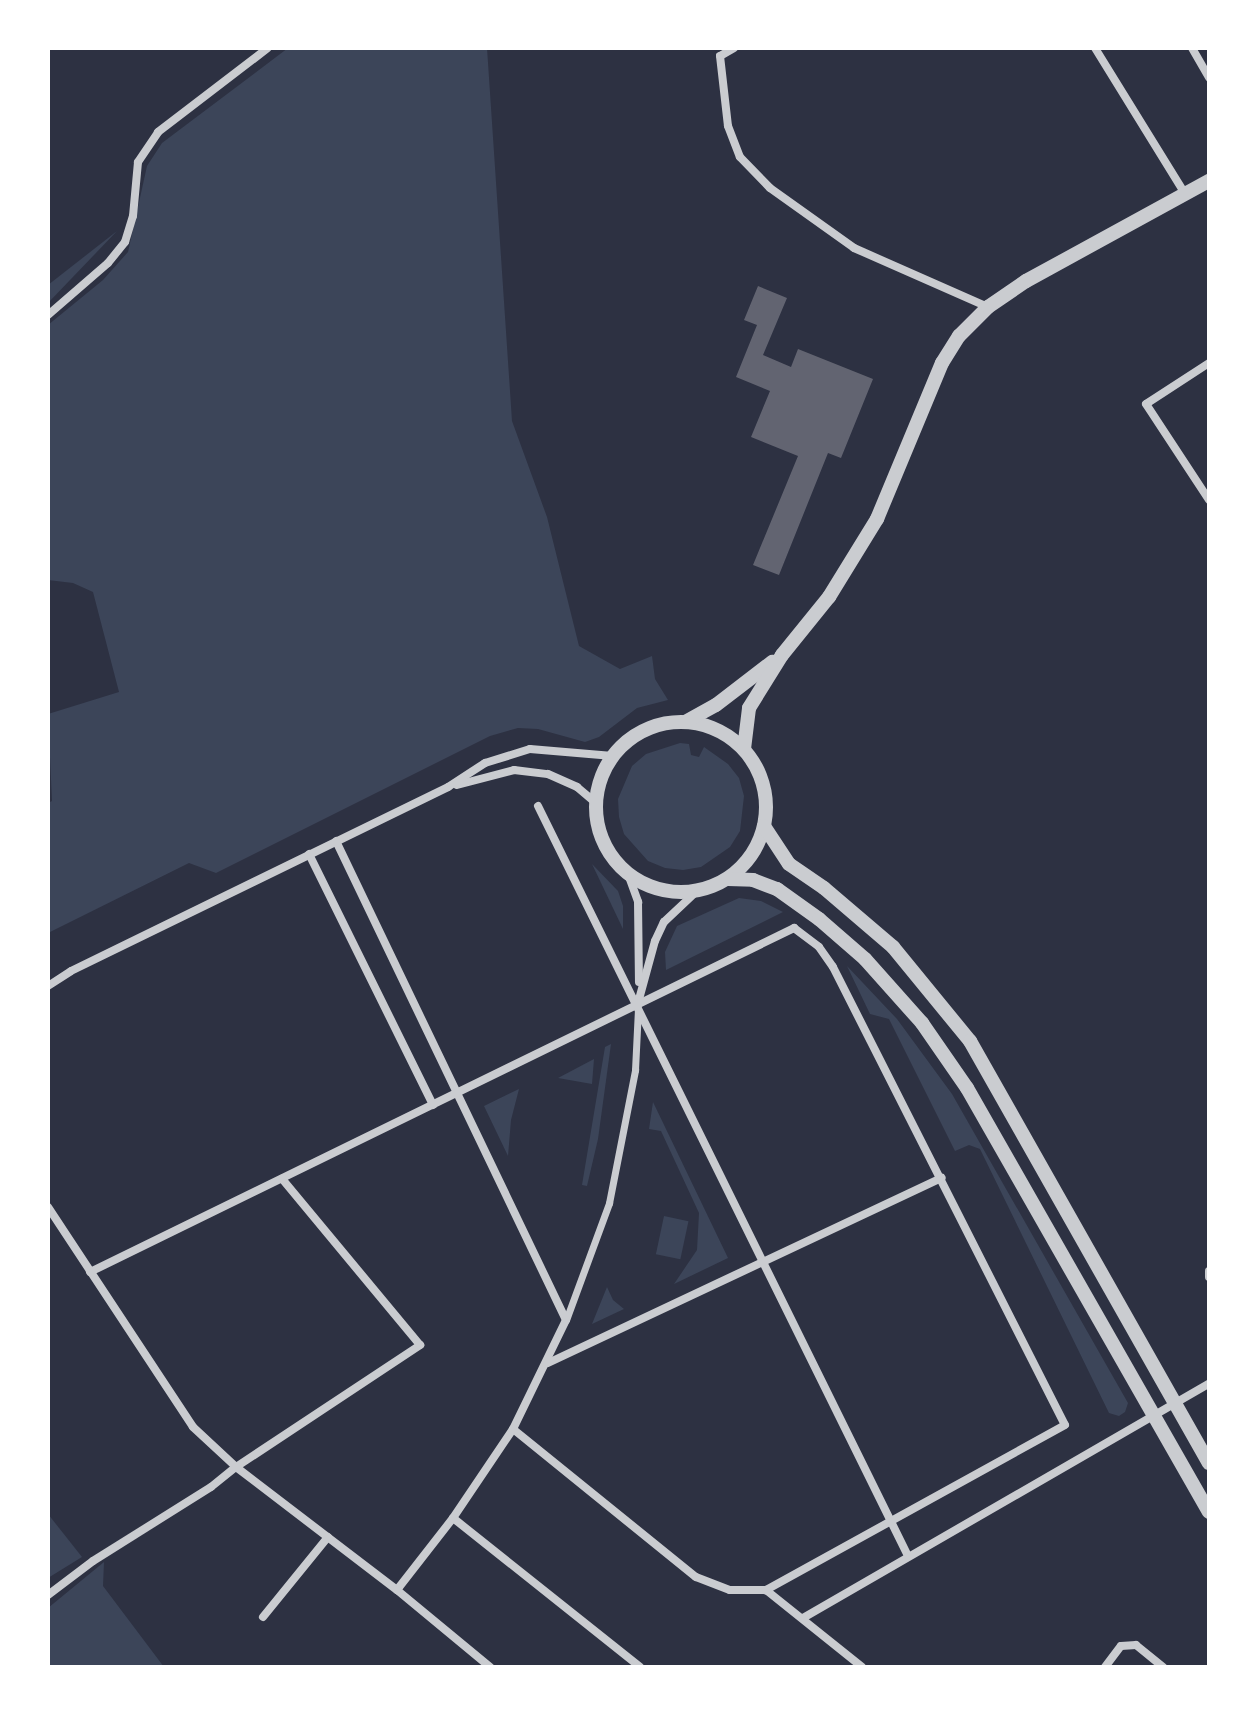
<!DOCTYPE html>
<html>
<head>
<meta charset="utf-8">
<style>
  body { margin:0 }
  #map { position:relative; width:1257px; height:1715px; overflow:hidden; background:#2d3142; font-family:"Work Sans",sans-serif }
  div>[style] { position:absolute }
  .green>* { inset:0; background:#3c4559; transform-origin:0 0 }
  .building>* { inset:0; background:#626471 }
  .pedestrian>* { height:7px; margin:-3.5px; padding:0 3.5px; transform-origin:3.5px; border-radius:3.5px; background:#caccd0 }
  .minor>* { height:8px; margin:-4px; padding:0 4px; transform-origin:4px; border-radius:4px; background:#caccd0 }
  .tertiary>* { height:14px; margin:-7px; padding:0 7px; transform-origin:7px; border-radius:7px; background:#caccd0 }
  .tertiary>.ring { margin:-7px; padding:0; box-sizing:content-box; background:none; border:14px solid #caccd0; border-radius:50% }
  span { translate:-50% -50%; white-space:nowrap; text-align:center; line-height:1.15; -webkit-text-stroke:7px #fff; paint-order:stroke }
  .frame { position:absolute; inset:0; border:50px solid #fff; pointer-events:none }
</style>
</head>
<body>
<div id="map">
  <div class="green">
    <i style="clip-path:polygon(288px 48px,487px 48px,512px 421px,547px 517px,579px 646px,620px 669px,652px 656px,655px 679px,668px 700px,637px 708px,599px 737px,585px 742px,538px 729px,518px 728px,490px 736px,216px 873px,189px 863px,48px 933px,48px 803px,52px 801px,48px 714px,119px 692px,93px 592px,73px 583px,48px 580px,48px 325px,103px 280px,128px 252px,147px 166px,162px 143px)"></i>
    <i style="clip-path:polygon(117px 231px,48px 303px,48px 285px)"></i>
    <i style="clip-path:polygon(680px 743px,689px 744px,691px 755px,699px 757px,704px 747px,728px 764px,739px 778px,744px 796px,740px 831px,730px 847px,701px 867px,683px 870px,665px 868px,648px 861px,624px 834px,619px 817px,618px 799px,632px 766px,646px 754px)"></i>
    <i style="clip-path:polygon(592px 864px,618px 891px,623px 906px,623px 929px)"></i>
    <i style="clip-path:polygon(739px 898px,761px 901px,783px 912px,666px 970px,665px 952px,677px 926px)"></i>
    <i style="clip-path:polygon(847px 966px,897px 1019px,952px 1094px,1128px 1403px,1125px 1412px,1119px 1416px,1109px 1413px,980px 1149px,969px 1145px,955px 1151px,889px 1019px,870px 1014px)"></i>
    <i style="clip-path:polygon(611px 1044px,598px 1139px,587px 1186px,582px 1185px,605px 1047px)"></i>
    <i style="clip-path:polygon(594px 1059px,592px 1084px,558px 1078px)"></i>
    <i style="clip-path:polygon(519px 1089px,511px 1120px,508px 1156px,484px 1106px)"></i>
    <i style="clip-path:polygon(653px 1102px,728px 1258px,674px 1284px,697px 1250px,699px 1213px,661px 1131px,649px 1129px)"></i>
    <i style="left:664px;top:1216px;width:25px;height:39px;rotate:12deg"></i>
    <i style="clip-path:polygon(607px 1287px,613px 1300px,624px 1309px,592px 1324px)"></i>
    <i style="clip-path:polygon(48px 1514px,82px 1557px,48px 1578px)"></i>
    <i style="clip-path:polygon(104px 1562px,103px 1586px,164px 1667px,48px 1667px,48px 1608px)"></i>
  </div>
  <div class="building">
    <i style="clip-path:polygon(758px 286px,787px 298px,763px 355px,791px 367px,798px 349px,873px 379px,841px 458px,828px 453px,779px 575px,753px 565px,798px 456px,751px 437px,770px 391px,736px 377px,757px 325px,744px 320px)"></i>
  </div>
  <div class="pedestrian">
    <i style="left:566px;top:1320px;width:125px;rotate:-69.8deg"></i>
    <i style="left:609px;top:1203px;width:136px;rotate:-78.9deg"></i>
    <i style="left:635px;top:1070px;width:61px;rotate:-87.2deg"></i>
  </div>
  <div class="minor">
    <i style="left:734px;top:48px;width:16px;rotate:150deg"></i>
    <i style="left:720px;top:56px;width:70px;rotate:83.5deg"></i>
    <i style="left:728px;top:126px;width:33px;rotate:69deg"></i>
    <i style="left:740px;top:157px;width:43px;rotate:45.9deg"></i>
    <i style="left:770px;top:188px;width:103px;rotate:35.5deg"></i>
    <i style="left:854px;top:248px;width:146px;rotate:23.8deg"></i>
    <i style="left:1095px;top:48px;width:172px;rotate:58.3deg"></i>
    <i style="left:1192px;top:48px;width:34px;rotate:60deg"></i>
    <i style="left:48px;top:315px;width:79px;rotate:-40.9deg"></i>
    <i style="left:108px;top:263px;width:27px;rotate:-51deg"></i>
    <i style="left:125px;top:242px;width:27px;rotate:-73deg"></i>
    <i style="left:133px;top:216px;width:54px;rotate:-84.7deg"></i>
    <i style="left:138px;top:162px;width:36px;rotate:-56deg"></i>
    <i style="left:158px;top:132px;width:138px;rotate:-37.4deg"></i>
    <i style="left:1209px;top:363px;width:75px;rotate:146.9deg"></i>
    <i style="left:1146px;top:404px;width:115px;rotate:56.7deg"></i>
    <i style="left:457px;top:785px;width:59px;rotate:-14.7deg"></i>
    <i style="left:514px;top:770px;width:34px;rotate:7deg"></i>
    <i style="left:548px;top:774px;width:32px;rotate:24deg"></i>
    <i style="left:577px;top:787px;width:25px;rotate:40deg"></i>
    <i style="left:538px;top:806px;width:836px;rotate:63.74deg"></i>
    <i style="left:336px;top:841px;width:531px;rotate:64.35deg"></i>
    <i style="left:566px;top:1320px;width:121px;rotate:115.9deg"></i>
    <i style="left:513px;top:1429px;width:107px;rotate:124deg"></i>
    <i style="left:453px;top:1518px;width:91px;rotate:127.9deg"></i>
    <i style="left:309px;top:854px;width:280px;rotate:63.7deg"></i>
    <i style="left:628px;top:874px;width:30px;rotate:70deg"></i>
    <i style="left:638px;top:902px;width:80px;rotate:89.3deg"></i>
    <i style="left:48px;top:986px;width:27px;rotate:-33deg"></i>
    <i style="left:71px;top:971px;width:420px;rotate:-26deg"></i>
    <i style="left:448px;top:787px;width:44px;rotate:-33deg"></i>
    <i style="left:485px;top:763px;width:47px;rotate:-17.3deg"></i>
    <i style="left:530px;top:749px;width:83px;rotate:4.8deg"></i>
    <i style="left:638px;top:1003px;width:64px;rotate:-74.7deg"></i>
    <i style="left:655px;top:941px;width:21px;rotate:-65deg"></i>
    <i style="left:664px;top:922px;width:45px;rotate:-43.2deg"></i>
    <i style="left:48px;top:1207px;width:263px;rotate:56.6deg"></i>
    <i style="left:193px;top:1427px;width:59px;rotate:42.9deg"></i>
    <i style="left:236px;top:1467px;width:203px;rotate:37.4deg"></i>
    <i style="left:397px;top:1590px;width:121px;rotate:39.6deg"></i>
    <i style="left:1209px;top:1271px;width:6px;rotate:90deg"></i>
    <i style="left:90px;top:1272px;width:784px;rotate:-26.04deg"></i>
    <i style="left:794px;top:928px;width:31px;rotate:37deg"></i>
    <i style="left:819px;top:947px;width:24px;rotate:55deg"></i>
    <i style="left:833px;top:967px;width:513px;rotate:63.14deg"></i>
    <i style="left:1065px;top:1425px;width:342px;rotate:151.1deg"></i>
    <i style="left:548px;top:1363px;width:435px;rotate:-25.2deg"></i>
    <i style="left:513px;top:1429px;width:235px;rotate:39deg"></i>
    <i style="left:696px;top:1577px;width:36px;rotate:21deg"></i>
    <i style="left:730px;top:1590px;width:36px"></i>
    <i style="left:766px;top:1590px;width:123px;rotate:38.7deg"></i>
    <i style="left:453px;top:1518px;width:239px;rotate:38.5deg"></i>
    <i style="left:48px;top:1595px;width:56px;rotate:-37.1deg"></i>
    <i style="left:93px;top:1561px;width:139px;rotate:-32.1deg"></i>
    <i style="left:211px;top:1487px;width:32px;rotate:-39deg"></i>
    <i style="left:236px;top:1467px;width:221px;rotate:-33.5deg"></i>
    <i style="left:420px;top:1345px;width:216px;rotate:-129.7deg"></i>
    <i style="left:263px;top:1617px;width:103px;rotate:-50.9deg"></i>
    <i style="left:803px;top:1618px;width:469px;rotate:-30deg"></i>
    <i style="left:1105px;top:1667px;width:26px;rotate:-53deg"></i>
    <i style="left:1121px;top:1646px;width:15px;rotate:-4deg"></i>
    <i style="left:1136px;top:1645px;width:35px;rotate:39deg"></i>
  </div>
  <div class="tertiary">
    <i class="ring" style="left:596px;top:722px;width:156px;height:156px"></i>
    <i style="left:685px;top:722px;width:35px;rotate:-29deg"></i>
    <i style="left:716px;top:705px;width:71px;rotate:-37.5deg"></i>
    <i style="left:744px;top:749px;width:41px;rotate:-83deg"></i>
    <i style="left:749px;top:708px;width:62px;rotate:-58.1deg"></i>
    <i style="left:782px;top:655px;width:75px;rotate:-51deg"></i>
    <i style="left:829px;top:597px;width:92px;rotate:-58.4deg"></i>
    <i style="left:877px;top:519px;width:169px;rotate:-67.4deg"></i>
    <i style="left:942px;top:363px;width:32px;rotate:-58deg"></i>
    <i style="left:959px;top:336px;width:41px;rotate:-45deg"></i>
    <i style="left:988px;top:307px;width:46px;rotate:-34.4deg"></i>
    <i style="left:1026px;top:281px;width:209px;rotate:-28.7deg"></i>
    <i style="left:764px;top:826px;width:45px;rotate:56.7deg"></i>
    <i style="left:789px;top:864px;width:42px;rotate:34.4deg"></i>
    <i style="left:824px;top:888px;width:91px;rotate:40.5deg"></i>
    <i style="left:893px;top:947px;width:122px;rotate:50.7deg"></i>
    <i style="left:970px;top:1041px;width:485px;rotate:60.5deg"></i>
    <i style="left:728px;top:879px;width:25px;rotate:2deg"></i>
    <i style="left:753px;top:880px;width:26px;rotate:21deg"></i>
    <i style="left:777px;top:889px;width:52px;rotate:35.5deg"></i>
    <i style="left:819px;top:919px;width:61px;rotate:41deg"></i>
    <i style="left:865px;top:959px;width:86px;rotate:48.3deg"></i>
    <i style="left:922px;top:1023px;width:79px;rotate:55.3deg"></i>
    <i style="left:967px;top:1088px;width:488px;rotate:60.3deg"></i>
  </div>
  <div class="frame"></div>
</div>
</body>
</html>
